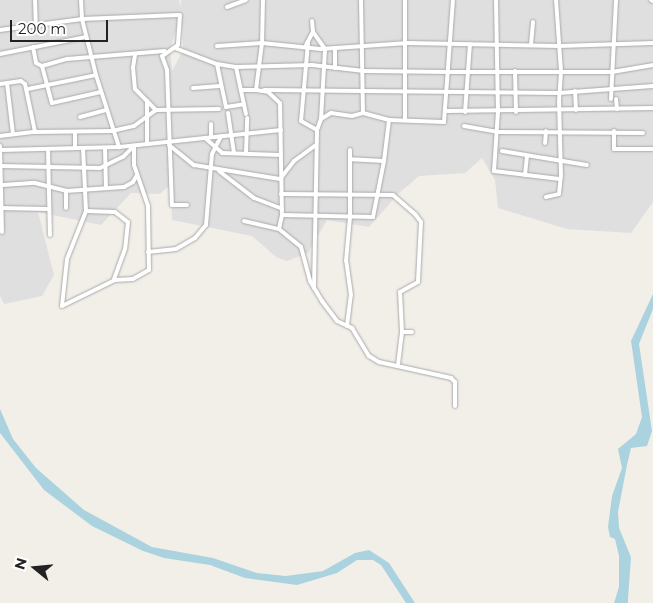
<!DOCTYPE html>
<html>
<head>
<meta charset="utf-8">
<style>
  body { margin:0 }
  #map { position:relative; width:653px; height:603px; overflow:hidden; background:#f2efe9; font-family:Montserrat,sans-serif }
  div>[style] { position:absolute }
  .residential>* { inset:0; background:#e0dfdf }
  .water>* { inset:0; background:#aad3df }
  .roads { filter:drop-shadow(0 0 1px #a9a9a9) drop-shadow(0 0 1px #a9a9a9) }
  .street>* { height:4px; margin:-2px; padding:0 2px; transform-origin:2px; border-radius:2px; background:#fff }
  span { translate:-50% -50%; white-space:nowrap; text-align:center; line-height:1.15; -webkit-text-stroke:4.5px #fff; paint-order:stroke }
  .north { position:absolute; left:10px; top:543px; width:50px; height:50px; -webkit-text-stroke:4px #fff; paint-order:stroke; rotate:287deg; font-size:14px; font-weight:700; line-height:20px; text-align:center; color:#222 }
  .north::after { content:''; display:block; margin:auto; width:18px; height:22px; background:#222; clip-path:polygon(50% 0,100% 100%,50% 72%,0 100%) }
  .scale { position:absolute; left:10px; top:20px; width:98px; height:22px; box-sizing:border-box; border:2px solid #222; border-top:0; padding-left:6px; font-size:15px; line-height:18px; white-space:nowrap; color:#222; -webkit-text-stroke:4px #fff; paint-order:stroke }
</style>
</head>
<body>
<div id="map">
  <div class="residential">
    <i style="clip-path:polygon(evenodd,0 0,179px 0,181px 7px,181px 0,653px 0,653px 202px,631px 233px,567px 229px,498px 208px,495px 180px,482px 158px,465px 173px,419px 176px,398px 194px,369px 227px,327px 220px,308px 253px,287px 261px,276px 257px,252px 236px,172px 220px,171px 184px,160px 194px,131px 193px,101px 225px,38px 212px,54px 275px,42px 296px,4px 304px,0 296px,0 0,182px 14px,183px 50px,172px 71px,170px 48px,182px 14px)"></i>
  </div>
  <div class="water">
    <i style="clip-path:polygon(653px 294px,653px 309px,639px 344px,652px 431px,647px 446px,631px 448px,627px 465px,618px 512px,619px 528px,631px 557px,628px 599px,628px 603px,614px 603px,619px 587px,619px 556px,615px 539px,610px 537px,608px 527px,612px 496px,622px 468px,618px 449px,636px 434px,642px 417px,631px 341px)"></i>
    <i style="clip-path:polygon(0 409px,13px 439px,36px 468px,84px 510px,152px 547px,213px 558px,257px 573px,286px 576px,323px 571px,355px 553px,369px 550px,389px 563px,415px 603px,406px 603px,381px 565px,373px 560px,357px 560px,337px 573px,297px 585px,245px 578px,210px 565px,164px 558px,143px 551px,92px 526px,44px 490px,0 433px)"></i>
  </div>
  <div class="roads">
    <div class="street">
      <i style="left:35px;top:0;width:26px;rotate:88deg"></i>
      <i style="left:81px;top:0;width:19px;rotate:87deg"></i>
      <i style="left:82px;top:19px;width:58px;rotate:76deg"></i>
      <i style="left:96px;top:75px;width:76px;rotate:72.3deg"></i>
      <i style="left:263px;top:0;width:43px;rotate:91.3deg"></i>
      <i style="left:262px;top:43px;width:47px;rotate:97.3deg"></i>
      <i style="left:256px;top:90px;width:12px;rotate:9deg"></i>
      <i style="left:268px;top:92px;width:16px;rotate:43deg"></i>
      <i style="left:280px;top:103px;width:112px;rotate:89deg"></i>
      <i style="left:282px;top:215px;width:14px;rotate:102deg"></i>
      <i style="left:279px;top:229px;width:28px;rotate:39deg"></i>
      <i style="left:301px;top:247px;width:35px;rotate:75deg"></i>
      <i style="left:310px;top:281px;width:23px;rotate:59deg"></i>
      <i style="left:322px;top:301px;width:25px;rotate:53deg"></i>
      <i style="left:337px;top:321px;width:17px;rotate:25deg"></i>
      <i style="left:352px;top:328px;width:33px;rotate:59deg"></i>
      <i style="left:369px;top:356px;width:12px;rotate:31deg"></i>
      <i style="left:379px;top:362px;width:74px;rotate:12.5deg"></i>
      <i style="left:451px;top:378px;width:6px;rotate:45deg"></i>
      <i style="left:455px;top:382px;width:24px;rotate:90deg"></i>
      <i style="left:361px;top:0;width:113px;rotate:89deg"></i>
      <i style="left:496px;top:0;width:111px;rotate:89deg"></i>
      <i style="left:498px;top:111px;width:60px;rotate:93.8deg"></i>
      <i style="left:494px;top:171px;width:66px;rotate:6.9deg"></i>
      <i style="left:651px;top:0;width:2px;rotate:27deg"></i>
      <i style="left:227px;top:7px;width:20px;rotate:-20deg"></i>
      <i style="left:180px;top:15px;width:30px;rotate:94deg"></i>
      <i style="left:178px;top:45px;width:19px;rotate:145deg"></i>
      <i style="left:162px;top:56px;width:15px;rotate:70deg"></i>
      <i style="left:167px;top:70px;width:135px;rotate:87.9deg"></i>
      <i style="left:172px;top:205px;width:15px"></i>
      <i style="left:0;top:30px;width:83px;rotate:-7.6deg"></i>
      <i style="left:82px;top:19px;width:96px;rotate:-2.4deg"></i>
      <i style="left:308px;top:43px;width:78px;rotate:95.1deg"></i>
      <i style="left:301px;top:121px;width:18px;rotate:29deg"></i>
      <i style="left:317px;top:130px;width:12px;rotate:-70deg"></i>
      <i style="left:321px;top:119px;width:70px;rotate:-86.7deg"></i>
      <i style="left:325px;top:49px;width:21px;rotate:-125deg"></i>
      <i style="left:306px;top:45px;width:15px;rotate:-62deg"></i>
      <i style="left:313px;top:32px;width:11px;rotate:-95deg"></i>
      <i style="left:531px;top:45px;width:23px;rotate:-85deg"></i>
      <i style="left:217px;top:46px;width:45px;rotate:-3.8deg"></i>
      <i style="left:262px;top:43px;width:59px;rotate:5.8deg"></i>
      <i style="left:321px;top:49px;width:87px;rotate:-3.9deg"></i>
      <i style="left:408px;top:43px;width:151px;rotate:1.1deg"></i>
      <i style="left:559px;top:46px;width:94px;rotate:-1.8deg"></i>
      <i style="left:33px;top:47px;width:16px;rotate:79deg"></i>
      <i style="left:36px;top:63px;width:7px;rotate:27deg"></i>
      <i style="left:42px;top:66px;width:26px;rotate:-16deg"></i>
      <i style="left:67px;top:59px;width:98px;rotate:-4.7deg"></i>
      <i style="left:175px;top:48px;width:45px;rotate:20.9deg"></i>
      <i style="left:217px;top:64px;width:19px;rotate:9deg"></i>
      <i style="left:236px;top:67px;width:76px;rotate:-1.5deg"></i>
      <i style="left:312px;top:65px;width:52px;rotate:6.6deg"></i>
      <i style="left:364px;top:71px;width:85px;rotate:0.7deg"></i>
      <i style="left:449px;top:72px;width:163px"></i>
      <i style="left:612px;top:72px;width:42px;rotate:-9.7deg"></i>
      <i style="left:335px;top:48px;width:20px;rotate:90deg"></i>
      <i style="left:0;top:54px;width:88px;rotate:-11.2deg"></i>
      <i style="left:135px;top:55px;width:12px;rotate:99deg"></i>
      <i style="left:133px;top:67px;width:22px;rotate:85deg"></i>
      <i style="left:135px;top:89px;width:30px;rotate:45deg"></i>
      <i style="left:217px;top:64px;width:44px;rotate:78.2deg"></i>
      <i style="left:226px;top:107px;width:18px;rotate:-9deg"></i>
      <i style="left:42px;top:66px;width:38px;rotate:75deg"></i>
      <i style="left:52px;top:103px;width:50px;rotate:-12.7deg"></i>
      <i style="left:236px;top:67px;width:48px;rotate:78deg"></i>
      <i style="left:515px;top:71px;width:41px;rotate:88.6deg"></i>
      <i style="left:7px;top:83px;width:51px;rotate:83.3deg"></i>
      <i style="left:0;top:84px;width:21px;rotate:-8deg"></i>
      <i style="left:21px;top:81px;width:5px;rotate:37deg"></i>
      <i style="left:25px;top:84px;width:49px;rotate:78.2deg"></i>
      <i style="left:193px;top:88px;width:27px;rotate:-4deg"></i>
      <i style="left:28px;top:89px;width:69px;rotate:-11.6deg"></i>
      <i style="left:242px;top:90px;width:15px"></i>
      <i style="left:264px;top:90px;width:295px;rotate:0.6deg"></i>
      <i style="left:559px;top:93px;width:94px;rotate:-4.3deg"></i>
      <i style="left:575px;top:91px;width:19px;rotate:87deg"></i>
      <i style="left:611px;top:99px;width:99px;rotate:-87.1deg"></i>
      <i style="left:616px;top:99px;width:10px;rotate:84deg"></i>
      <i style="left:147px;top:101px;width:43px;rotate:90deg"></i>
      <i style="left:447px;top:111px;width:206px;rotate:-0.8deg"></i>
      <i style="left:465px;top:112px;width:68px;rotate:-85.8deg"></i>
      <i style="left:228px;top:113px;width:40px;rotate:81.5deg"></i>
      <i style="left:80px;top:117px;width:27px;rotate:-15deg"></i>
      <i style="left:321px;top:119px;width:12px;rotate:-31deg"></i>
      <i style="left:331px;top:113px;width:21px;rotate:8deg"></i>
      <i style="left:352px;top:116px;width:11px;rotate:-15deg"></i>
      <i style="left:363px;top:113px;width:27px;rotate:15deg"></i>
      <i style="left:389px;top:120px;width:55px;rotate:2.1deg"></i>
      <i style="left:444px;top:122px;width:122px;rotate:-85.8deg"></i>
      <i style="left:405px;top:119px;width:119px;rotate:-90deg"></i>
      <i style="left:464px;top:126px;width:34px;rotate:10deg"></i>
      <i style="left:497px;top:132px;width:146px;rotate:0.4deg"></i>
      <i style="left:614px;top:131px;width:18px;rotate:90deg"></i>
      <i style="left:614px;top:149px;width:39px"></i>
      <i style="left:0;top:136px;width:35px;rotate:-7deg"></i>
      <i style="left:35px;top:132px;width:77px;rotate:-0.7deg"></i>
      <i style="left:112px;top:131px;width:23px;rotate:-13deg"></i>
      <i style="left:134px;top:126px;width:27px;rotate:-36deg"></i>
      <i style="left:156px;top:110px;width:63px;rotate:-0.9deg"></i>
      <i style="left:211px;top:137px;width:13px;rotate:-90deg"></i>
      <i style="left:205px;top:138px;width:23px;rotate:41deg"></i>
      <i style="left:222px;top:153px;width:58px;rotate:2deg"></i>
      <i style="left:545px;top:143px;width:12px;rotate:-85deg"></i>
      <i style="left:169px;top:145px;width:32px;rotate:39deg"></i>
      <i style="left:194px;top:165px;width:87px;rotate:9.2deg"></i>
      <i style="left:280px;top:179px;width:23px;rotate:-52deg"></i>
      <i style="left:294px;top:161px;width:26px;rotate:-36deg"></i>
      <i style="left:0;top:146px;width:86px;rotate:88.7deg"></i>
      <i style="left:75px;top:148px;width:16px;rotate:-90deg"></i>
      <i style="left:105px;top:148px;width:40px;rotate:88.6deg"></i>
      <i style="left:48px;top:149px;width:86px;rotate:88.7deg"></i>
      <i style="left:1px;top:150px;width:118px;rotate:-1.5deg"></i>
      <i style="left:119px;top:147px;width:163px;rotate:-6deg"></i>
      <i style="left:502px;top:151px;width:86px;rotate:9.4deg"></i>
      <i style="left:246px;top:152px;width:34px;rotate:-88deg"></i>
      <i style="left:384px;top:161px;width:41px;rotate:-83deg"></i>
      <i style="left:1px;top:166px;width:99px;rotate:1.2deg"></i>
      <i style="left:100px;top:168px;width:25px;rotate:-26deg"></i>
      <i style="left:123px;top:157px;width:16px;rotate:-45deg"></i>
      <i style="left:134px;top:146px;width:19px;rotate:90deg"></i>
      <i style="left:134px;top:165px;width:43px;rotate:71.1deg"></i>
      <i style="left:148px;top:206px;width:64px;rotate:89.1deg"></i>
      <i style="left:149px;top:270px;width:18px;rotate:151deg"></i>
      <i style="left:133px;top:279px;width:18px;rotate:177deg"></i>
      <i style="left:115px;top:280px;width:59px;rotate:153.9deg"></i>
      <i style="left:219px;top:171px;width:44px;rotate:37.6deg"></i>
      <i style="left:254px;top:198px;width:30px;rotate:21deg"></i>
      <i style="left:525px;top:175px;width:19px;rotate:-84deg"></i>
      <i style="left:3px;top:185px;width:32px;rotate:-4deg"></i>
      <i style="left:35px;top:183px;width:32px;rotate:14deg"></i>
      <i style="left:66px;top:191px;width:58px;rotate:-3.9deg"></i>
      <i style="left:124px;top:187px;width:10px;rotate:-29deg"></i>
      <i style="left:133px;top:182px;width:8px;rotate:-60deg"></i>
      <i style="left:66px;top:191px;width:17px;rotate:90deg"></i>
      <i style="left:281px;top:194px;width:112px;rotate:0.5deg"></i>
      <i style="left:393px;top:195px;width:29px;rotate:41deg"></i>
      <i style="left:415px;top:214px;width:10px;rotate:53deg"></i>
      <i style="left:421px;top:222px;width:60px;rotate:92.9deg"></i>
      <i style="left:418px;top:282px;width:21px;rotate:151deg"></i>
      <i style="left:400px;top:292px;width:40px;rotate:87.1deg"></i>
      <i style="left:402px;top:332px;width:34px;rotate:97deg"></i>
      <i style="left:546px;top:197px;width:13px;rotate:-13deg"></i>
      <i style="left:559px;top:194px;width:18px;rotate:-84deg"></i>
      <i style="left:561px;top:176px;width:75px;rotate:-91.5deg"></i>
      <i style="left:559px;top:101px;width:30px;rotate:-86deg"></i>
      <i style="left:561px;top:71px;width:71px;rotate:-94deg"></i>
      <i style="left:0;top:208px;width:48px;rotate:1.2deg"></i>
      <i style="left:86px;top:211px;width:29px;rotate:2deg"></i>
      <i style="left:115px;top:212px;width:16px;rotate:38deg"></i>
      <i style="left:128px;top:222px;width:27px;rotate:96deg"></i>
      <i style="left:125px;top:249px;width:33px;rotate:110deg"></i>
      <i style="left:282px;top:215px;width:91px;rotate:1.3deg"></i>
      <i style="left:373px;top:217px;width:57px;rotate:-78.9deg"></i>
      <i style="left:384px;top:161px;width:33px;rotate:-177deg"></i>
      <i style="left:244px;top:221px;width:36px;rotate:13deg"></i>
      <i style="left:148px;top:252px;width:28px;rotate:-6deg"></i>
      <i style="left:176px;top:249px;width:22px;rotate:-30deg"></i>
      <i style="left:195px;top:238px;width:17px;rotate:-50deg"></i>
      <i style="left:206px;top:225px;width:71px;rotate:-85.2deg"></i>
      <i style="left:212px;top:154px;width:20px;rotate:-63deg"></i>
      <i style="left:314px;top:288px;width:158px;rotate:-88.9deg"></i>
      <i style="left:62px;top:306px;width:47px;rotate:-83.9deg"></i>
      <i style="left:67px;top:259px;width:52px;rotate:-68.4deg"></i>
      <i style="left:86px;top:211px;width:63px;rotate:-92.7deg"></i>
      <i style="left:347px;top:326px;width:31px;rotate:-83deg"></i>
      <i style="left:351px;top:295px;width:34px;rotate:-98deg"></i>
      <i style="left:346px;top:261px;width:44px;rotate:-84.8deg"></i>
      <i style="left:350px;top:217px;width:67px;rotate:-90deg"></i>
      <i style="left:402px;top:332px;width:10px"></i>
    </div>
  </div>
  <div class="north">N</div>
  <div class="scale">200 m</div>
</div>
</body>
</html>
